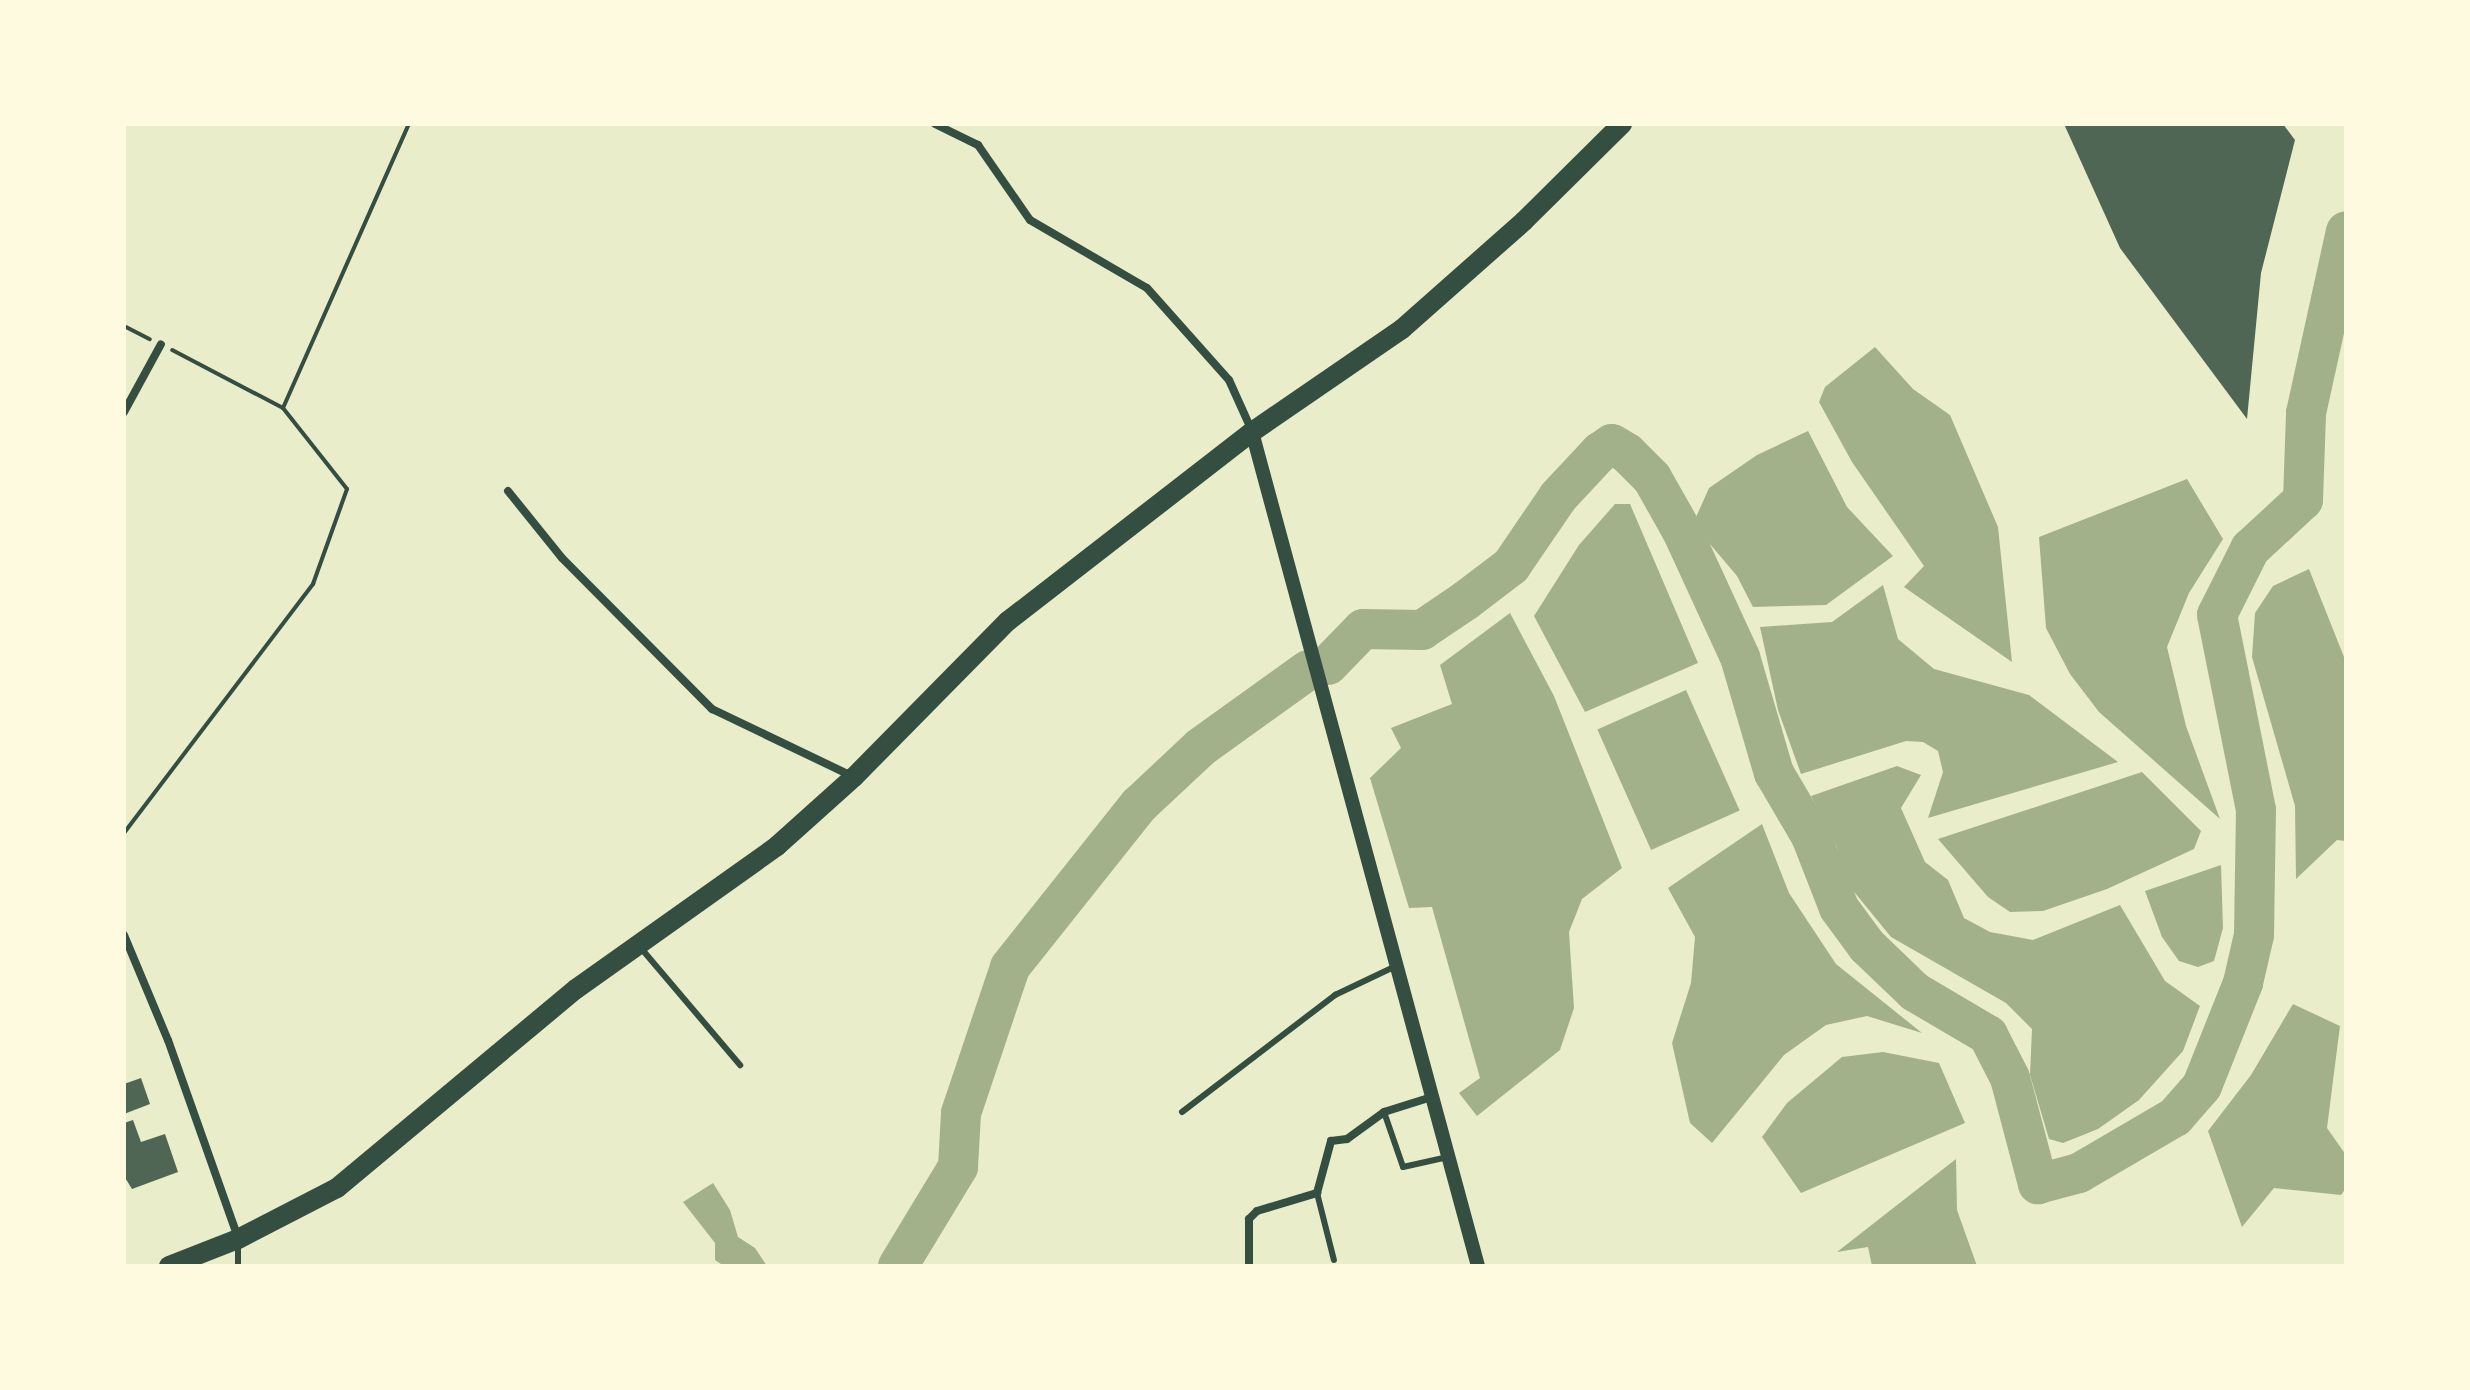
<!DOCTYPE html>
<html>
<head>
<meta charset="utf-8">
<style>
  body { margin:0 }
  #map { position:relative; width:2470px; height:1390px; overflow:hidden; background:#e9edc9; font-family:Cabin,sans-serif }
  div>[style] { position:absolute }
  .water>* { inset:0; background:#a3b18a; transform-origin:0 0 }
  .river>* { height:40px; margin:-20px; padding:0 20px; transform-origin:20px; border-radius:20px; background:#a3b18a }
  .building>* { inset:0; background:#4f6655 }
  .path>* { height:4px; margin:-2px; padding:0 2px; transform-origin:2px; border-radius:2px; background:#344e41 }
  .service>* { height:6px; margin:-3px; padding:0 3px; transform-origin:3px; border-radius:3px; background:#344e41 }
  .minor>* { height:8px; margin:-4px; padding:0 4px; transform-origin:4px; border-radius:4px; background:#344e41 }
  .tertiary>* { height:14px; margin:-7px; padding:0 7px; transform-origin:7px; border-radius:7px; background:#344e41 }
  .primary>* { height:20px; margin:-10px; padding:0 10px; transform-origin:10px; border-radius:10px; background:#344e41 }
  span { translate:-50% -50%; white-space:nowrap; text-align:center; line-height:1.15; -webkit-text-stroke:7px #fefae0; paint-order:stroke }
  .frame { position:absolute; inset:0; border:126px solid #fefae0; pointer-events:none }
</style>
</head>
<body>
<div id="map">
  <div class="water">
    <i style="clip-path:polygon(1875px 347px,1913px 389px,1950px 415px,1998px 527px,2012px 662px,1904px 587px,1924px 566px,1852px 462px,1819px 402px,1825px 387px)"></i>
    <i style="clip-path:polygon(1808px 431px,1847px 507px,1893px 556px,1826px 605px,1753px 607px,1737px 576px,1693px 524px,1709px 488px,1757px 455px)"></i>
    <i style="clip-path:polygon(2187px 479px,2223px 539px,2189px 593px,2167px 647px,2186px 726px,2220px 819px,2099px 712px,2070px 674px,2046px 628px,2039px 537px)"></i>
    <i style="clip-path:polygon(1615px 504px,1630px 504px,1698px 663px,1585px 712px,1534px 616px,1579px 545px)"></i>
    <i style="clip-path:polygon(2309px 569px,2346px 662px,2346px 841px,2337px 840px,2296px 879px,2295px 806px,2252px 657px,2255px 613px,2273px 586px)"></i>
    <i style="clip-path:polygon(1883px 585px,1898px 639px,1934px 669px,2029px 695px,2118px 762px,1928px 818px,1943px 772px,1938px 751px,1923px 742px,1906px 741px,1801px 774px,1778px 710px,1760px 627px,1832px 622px)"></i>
    <i style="clip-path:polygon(1510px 613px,1554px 696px,1622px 868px,1582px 899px,1569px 932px,1574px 1008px,1560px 1050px,1477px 1116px,1459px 1093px,1480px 1078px,1432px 907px,1409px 908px,1370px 778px,1401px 748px,1391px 728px,1452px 704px,1440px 665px)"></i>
    <i style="left:1686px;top:690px;width:132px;height:97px;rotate:66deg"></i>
    <i style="clip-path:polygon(1897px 766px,1921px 775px,1901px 808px,1925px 862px,1948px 880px,1964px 918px,1990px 932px,2033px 940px,2120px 905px,2165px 981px,2200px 1006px,2183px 1051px,2139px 1100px,2098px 1129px,2063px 1143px,2049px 1139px,2030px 1075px,2032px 1029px,2006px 1003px,1891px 937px,1842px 877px,1837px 847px,1811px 796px)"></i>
    <i style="clip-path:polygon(2142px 772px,2201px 831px,2194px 849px,2107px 889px,2043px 911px,2010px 912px,1988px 897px,1938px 839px)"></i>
    <i style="clip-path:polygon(1762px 824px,1789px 893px,1836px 964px,1922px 1033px,1867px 1016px,1826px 1025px,1784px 1055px,1712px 1143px,1690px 1123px,1672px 1043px,1691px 983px,1695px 937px,1668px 888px)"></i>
    <i style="clip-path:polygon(2221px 865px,2223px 928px,2214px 961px,2198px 967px,2179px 961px,2162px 937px,2145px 891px)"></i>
    <i style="clip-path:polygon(2293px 1004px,2340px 1026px,2327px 1128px,2346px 1155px,2346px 1188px,2341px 1195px,2274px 1188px,2242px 1227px,2208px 1131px,2251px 1075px)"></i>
    <i style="clip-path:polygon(1883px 1052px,1939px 1063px,1965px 1123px,1801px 1193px,1762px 1137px,1787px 1103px,1842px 1057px)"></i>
    <i style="clip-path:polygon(1956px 1159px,1957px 1210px,1977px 1266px,1872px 1266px,1868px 1247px,1837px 1252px)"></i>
    <i style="clip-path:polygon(713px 1183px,730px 1210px,738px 1237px,755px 1248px,767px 1266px,724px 1266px,715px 1260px,715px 1243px,683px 1202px)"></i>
  </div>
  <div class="river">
    <i style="left:1328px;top:665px;width:50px;rotate:-45.8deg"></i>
    <i style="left:1363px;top:629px;width:59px;rotate:1deg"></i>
    <i style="left:1422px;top:630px;width:52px;rotate:-34deg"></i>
    <i style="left:1465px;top:601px;width:58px;rotate:-37.3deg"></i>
    <i style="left:1511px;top:566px;width:83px;rotate:-55.7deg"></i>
    <i style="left:1558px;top:497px;width:62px;rotate:-47deg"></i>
    <i style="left:1600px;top:452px;width:14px;rotate:-34deg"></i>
    <i style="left:1612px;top:444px;width:17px;rotate:31deg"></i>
    <i style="left:1627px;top:453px;width:35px;rotate:45deg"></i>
    <i style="left:1652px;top:478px;width:61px;rotate:60.5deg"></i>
    <i style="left:1682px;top:531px;width:139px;rotate:65.3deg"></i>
    <i style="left:1740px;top:657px;width:121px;rotate:73.7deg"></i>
    <i style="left:1774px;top:773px;width:73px;rotate:59.6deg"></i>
    <i style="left:1811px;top:836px;width:77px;rotate:68.7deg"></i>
    <i style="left:1839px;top:908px;width:47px;rotate:53.6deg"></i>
    <i style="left:1867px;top:946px;width:66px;rotate:43.8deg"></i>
    <i style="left:1915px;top:992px;width:85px;rotate:30.5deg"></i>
    <i style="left:1988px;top:1035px;width:48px;rotate:62.9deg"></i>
    <i style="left:2010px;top:1078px;width:110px;rotate:75.2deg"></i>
    <i style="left:2038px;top:1184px;width:42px;rotate:-15deg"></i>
    <i style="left:2079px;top:1173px;width:111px;rotate:-30.3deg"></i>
    <i style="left:2175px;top:1117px;width:41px;rotate:-48.9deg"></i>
    <i style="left:2202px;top:1086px;width:111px;rotate:-68.3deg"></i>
    <i style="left:2243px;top:983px;width:49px;rotate:-77.1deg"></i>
    <i style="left:2254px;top:935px;width:125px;rotate:-89.1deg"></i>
    <i style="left:2256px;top:810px;width:199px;rotate:-101.3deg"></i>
    <i style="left:2217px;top:615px;width:74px;rotate:-63.4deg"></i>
    <i style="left:2250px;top:549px;width:72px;rotate:-42.8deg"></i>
    <i style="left:2303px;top:500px;width:87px;rotate:-88deg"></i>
    <i style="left:2306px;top:413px;width:186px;rotate:-77.6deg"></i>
    <i style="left:898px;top:1266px;width:116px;rotate:-58.8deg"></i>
    <i style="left:958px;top:1167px;width:54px;rotate:-86.8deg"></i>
    <i style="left:961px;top:1113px;width:154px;rotate:-71.4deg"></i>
    <i style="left:1010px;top:967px;width:207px;rotate:-51.5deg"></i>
    <i style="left:1139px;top:805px;width:85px;rotate:-43.1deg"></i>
    <i style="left:1201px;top:747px;width:132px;rotate:-35.7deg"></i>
  </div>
  <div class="building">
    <i style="clip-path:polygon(2064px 124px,2283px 124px,2295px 140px,2261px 273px,2247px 419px,2120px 248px)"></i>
    <i style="clip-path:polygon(141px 1078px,150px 1104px,124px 1114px,124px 1084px)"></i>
    <i style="clip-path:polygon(133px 1120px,141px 1142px,165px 1134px,178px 1172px,132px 1189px,124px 1176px,124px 1123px)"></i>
  </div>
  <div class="path">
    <i style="left:124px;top:326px;width:29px;rotate:27deg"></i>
    <i style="left:283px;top:408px;width:311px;rotate:-66.1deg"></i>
    <i style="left:124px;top:833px;width:313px;rotate:-52.8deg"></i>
    <i style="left:313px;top:584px;width:101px;rotate:-70.3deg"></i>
    <i style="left:347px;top:489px;width:103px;rotate:-128.3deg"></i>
    <i style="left:283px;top:408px;width:125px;rotate:-152.4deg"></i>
  </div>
  <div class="service">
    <i style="left:640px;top:947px;width:155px;rotate:49.7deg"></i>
    <i style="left:1182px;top:1112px;width:193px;rotate:-37.4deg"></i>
    <i style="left:1335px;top:995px;width:68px;rotate:-25.4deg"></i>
    <i style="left:1384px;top:1112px;width:58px;rotate:70.9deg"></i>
    <i style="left:1403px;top:1167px;width:46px;rotate:-12.5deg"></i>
    <i style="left:1317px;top:1193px;width:69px;rotate:75.8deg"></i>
    <i style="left:238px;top:1242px;width:24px;rotate:90deg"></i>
  </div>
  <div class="minor">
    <i style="left:935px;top:124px;width:48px;rotate:26deg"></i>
    <i style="left:978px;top:145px;width:91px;rotate:55.3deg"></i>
    <i style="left:1030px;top:220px;width:135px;rotate:30.2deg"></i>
    <i style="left:1147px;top:288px;width:123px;rotate:48.3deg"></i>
    <i style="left:1229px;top:380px;width:56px;rotate:65.7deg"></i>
    <i style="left:124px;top:412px;width:77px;rotate:-61.4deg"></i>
    <i style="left:508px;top:491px;width:86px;rotate:51.1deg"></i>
    <i style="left:562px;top:558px;width:213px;rotate:45.2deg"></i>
    <i style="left:712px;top:709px;width:157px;rotate:25.6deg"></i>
    <i style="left:124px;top:935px;width:114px;rotate:67.3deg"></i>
    <i style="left:168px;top:1040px;width:210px;rotate:70.5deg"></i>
    <i style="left:1249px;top:1266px;width:47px;rotate:-90deg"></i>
    <i style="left:1249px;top:1219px;width:11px;rotate:-45deg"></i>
    <i style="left:1257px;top:1211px;width:63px;rotate:-16.7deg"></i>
    <i style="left:1317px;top:1193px;width:54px;rotate:-74.9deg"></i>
    <i style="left:1331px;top:1141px;width:16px;rotate:-7deg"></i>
    <i style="left:1347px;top:1139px;width:46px;rotate:-36.1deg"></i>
    <i style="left:1384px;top:1112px;width:50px;rotate:-17.4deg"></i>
  </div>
  <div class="tertiary">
    <i style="left:1252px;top:432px;width:864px;rotate:74.84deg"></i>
  </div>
  <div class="primary">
    <i style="left:169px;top:1266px;width:74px;rotate:-21.4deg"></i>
    <i style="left:238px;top:1239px;width:111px;rotate:-27.3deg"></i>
    <i style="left:337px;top:1188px;width:311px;rotate:-39.8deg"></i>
    <i style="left:576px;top:989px;width:247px;rotate:-35.4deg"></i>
    <i style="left:777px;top:846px;width:103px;rotate:-41.9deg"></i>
    <i style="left:854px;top:777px;width:219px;rotate:-45.4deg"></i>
    <i style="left:1008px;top:621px;width:309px;rotate:-37.8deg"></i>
    <i style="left:1252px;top:432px;width:182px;rotate:-34.5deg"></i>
    <i style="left:1402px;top:329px;width:163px;rotate:-41.5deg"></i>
    <i style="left:1524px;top:221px;width:138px;rotate:-44.7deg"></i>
  </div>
  <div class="frame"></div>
</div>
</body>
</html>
